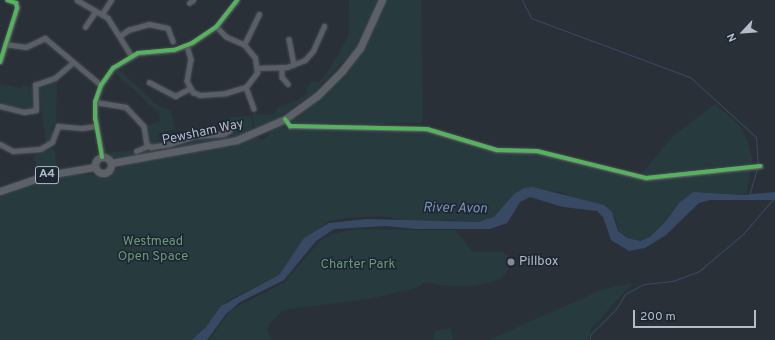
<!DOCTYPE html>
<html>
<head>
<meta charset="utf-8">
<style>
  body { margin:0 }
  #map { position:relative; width:775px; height:340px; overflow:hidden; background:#2a3038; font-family:Overpass,sans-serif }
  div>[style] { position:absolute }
  .green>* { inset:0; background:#273a3e }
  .water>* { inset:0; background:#384963 }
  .stream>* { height:1px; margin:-0.5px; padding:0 0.5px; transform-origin:0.5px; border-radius:0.5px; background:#384963 }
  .roads { filter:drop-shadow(0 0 1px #484c53) drop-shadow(0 0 1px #484c53) }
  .minor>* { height:4.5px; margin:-2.25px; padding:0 2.25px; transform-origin:2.25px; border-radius:2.25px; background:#5a5e66 }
  .primary>* { height:7px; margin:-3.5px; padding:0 3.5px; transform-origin:3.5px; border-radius:3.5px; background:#5c6168 }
  .primary>.ring { margin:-3.5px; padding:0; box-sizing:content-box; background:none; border:7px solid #5c6168; border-radius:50% }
  .cycleway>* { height:4px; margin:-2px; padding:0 2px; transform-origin:2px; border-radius:2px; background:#56b35d }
  .dots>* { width:11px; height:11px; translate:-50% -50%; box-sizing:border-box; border:2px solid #1d2633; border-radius:50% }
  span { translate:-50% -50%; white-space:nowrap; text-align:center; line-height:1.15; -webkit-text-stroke:3px #1d2633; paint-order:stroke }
  .shield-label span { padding:1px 3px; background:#1d2633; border:1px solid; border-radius:3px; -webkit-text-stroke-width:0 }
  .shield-label { font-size:12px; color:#b4bcc9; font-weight:700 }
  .street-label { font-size:13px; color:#b4bcc9 }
  .park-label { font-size:13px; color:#6b9a76 }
  .poi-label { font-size:13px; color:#b4bcc9 }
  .left { translate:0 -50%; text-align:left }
  .water-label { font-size:14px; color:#7c92b1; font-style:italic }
  .north { position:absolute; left:723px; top:12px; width:40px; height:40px; -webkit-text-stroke:3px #1d2633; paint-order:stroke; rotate:244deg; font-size:11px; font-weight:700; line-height:16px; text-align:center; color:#b4bcc9 }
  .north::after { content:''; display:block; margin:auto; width:14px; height:18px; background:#b4bcc9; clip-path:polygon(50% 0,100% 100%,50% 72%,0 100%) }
  .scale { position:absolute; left:633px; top:310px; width:123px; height:18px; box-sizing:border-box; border:2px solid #b4bcc9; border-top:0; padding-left:5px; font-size:12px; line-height:14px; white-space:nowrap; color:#b4bcc9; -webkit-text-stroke:3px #1d2633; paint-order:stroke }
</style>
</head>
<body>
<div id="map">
  <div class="green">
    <i style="clip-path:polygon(349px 0,380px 0,354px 50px,313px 93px,274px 121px,255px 129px,252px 114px,274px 115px,277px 109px,294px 101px,295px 102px,308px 93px,306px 89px,313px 81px,318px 83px,329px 70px,348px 37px)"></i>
    <i style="clip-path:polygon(384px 0,421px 0,423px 120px,420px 123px,386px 123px,385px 127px,295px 125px,290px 119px,342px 75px)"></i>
    <i style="clip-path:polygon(118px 69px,159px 106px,171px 111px,175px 129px,158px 133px,161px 147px,193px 138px,211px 138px,228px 134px,229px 117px,251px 116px,253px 131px,236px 137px,188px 147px,119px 158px,109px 157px,105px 153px,151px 149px,147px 126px,161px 120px,159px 113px,115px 73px)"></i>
    <i style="clip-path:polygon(57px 82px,56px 123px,52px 127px,52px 137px,46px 144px,39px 90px,42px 86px)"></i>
    <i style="clip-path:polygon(0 84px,20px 88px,22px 85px,31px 87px,35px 109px,27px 111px,0 104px)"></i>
    <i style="clip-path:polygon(715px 104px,738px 124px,747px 139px,753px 162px,746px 195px,693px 192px,679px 203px,667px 220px,650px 237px,640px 241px,627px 238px,619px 232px,616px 219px,608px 210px,559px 192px,531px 188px,491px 224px,477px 226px,451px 220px,421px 223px,382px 216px,345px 218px,327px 222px,308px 240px,279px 275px,227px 301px,196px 340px,0 340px,0 193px,41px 179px,58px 176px,64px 178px,68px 175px,104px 175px,111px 174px,122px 165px,230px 146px,257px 137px,262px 140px,267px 137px,269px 132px,283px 126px,287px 129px,426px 130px,501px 154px,533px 154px,637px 179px,673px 136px)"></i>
    <i style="clip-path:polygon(50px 148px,55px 151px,57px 168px,37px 173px,34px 157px,38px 152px)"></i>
    <i style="clip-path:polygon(356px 229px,455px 230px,473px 252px,501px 252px,512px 257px,515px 262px,501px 279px,475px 286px,449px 286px,425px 282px,416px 288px,369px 299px,288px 309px,281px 312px,269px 324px,267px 331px,272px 340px,209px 340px,231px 310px,284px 283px,320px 241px,332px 234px)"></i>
    <i style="clip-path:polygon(632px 283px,591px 329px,588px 340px,489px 340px,601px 290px)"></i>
    <i style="clip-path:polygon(451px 328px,453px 340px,434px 340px,434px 331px)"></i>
  </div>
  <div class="water">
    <i style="clip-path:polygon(533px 187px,604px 205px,612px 212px,618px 231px,627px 238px,640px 241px,650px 237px,667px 220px,679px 203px,693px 192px,744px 195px,775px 192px,775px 200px,710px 200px,699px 203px,666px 235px,645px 248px,629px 251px,611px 240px,603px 217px,597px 211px,563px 207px,530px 197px,520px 202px,507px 223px,490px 229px,416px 229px,386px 226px,334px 229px,316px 241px,284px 280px,240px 302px,226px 314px,207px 340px,192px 340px,206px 327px,221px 306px,279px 275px,304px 238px,329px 223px,367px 219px,478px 222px,494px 217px,514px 194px,524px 188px)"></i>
  </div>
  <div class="stream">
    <i style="left:522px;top:0;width:20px;rotate:63deg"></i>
    <i style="left:531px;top:18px;width:170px;rotate:20.4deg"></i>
    <i style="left:690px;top:77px;width:89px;rotate:42.3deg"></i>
    <i style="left:756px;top:137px;width:28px;rotate:86deg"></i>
    <i style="left:749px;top:196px;width:29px;rotate:-74deg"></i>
    <i style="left:590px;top:340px;width:5px;rotate:-90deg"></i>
    <i style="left:590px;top:335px;width:37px;rotate:-45deg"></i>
    <i style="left:616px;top:309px;width:17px;rotate:-59deg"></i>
    <i style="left:625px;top:294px;width:21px;rotate:-28deg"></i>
    <i style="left:644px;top:284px;width:29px;rotate:-6deg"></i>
    <i style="left:673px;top:281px;width:28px;rotate:-21deg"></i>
    <i style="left:699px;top:271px;width:57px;rotate:-40.1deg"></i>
    <i style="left:743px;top:234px;width:46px;rotate:-49.4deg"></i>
  </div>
  <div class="roads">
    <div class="minor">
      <i style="left:77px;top:0;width:36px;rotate:30deg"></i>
      <i style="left:108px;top:18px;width:44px;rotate:58.1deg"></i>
      <i style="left:189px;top:3px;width:5px;rotate:-37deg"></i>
      <i style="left:102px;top:14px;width:17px;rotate:-57deg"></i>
      <i style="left:85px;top:27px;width:18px;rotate:-56deg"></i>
      <i style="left:120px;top:36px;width:10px;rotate:-37deg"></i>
      <i style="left:128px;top:30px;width:22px;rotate:-16deg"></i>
      <i style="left:149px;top:24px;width:19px;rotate:12deg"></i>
      <i style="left:168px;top:28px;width:14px;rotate:69deg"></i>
      <i style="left:289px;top:39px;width:26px;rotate:79deg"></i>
      <i style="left:5px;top:44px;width:21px;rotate:8deg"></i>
      <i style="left:26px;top:47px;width:21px;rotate:-25deg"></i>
      <i style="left:45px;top:38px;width:73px;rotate:40deg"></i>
      <i style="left:244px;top:45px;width:34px;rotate:-64deg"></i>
      <i style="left:187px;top:46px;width:14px;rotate:73deg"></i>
      <i style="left:191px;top:59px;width:22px;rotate:100deg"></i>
      <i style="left:187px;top:81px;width:13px;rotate:61deg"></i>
      <i style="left:193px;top:92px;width:8px;rotate:23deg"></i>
      <i style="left:200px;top:95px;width:26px;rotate:-4deg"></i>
      <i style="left:226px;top:93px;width:21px;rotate:-17deg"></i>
      <i style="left:246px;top:87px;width:18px;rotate:-52deg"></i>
      <i style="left:257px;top:73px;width:15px;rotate:-98deg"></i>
      <i style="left:255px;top:58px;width:17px;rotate:-130deg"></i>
      <i style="left:244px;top:45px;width:20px;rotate:-156deg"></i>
      <i style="left:226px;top:37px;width:14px;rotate:-135deg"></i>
      <i style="left:0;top:62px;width:57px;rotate:-72.5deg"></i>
      <i style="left:17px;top:8px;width:5px;rotate:-101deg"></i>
      <i style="left:16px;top:3px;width:9px;rotate:-162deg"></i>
      <i style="left:282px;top:67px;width:10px;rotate:90deg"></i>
      <i style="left:282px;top:77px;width:9px;rotate:49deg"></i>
      <i style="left:257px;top:68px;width:30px;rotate:-2deg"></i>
      <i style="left:287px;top:67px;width:19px;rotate:-21deg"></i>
      <i style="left:305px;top:60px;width:12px;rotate:-48deg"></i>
      <i style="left:313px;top:51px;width:27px;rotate:-66deg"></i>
      <i style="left:149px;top:82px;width:30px;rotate:28deg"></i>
      <i style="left:175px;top:96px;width:16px;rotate:-27deg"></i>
      <i style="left:246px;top:87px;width:23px;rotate:70deg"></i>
      <i style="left:95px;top:102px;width:31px;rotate:9deg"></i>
      <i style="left:126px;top:107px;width:26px;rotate:47deg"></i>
      <i style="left:144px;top:126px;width:18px;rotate:81deg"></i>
      <i style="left:147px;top:144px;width:5px;rotate:37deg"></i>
      <i style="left:151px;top:147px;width:19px;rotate:-9deg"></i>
      <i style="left:170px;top:144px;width:26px;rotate:-18deg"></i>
      <i style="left:195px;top:136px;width:28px;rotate:-4deg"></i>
      <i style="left:223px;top:134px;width:7px;rotate:-27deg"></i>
      <i style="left:229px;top:131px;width:5px;rotate:-112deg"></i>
      <i style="left:0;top:106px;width:25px;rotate:14deg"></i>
      <i style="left:24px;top:112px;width:12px;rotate:-9deg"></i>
      <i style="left:36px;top:110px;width:25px;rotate:-92deg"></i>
      <i style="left:35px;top:85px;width:21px;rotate:-19deg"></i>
      <i style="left:55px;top:78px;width:23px;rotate:-41deg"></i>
      <i style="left:285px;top:119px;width:9px;rotate:54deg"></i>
      <i style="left:290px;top:126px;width:137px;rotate:1.3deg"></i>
      <i style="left:427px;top:129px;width:73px;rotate:16.7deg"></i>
      <i style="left:497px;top:150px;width:40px;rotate:1.4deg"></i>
      <i style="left:537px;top:151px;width:112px;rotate:13.9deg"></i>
      <i style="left:646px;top:178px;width:115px;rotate:-6deg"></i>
      <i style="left:0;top:144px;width:15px;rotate:28deg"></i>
      <i style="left:13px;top:151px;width:27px;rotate:-4deg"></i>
      <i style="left:40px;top:149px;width:14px;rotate:-30deg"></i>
      <i style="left:52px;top:142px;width:17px;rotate:-69deg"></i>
      <i style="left:58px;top:126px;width:24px;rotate:5deg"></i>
      <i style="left:82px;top:128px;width:14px;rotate:-8deg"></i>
      <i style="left:136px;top:151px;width:13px;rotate:-23deg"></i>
      <i style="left:102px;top:157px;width:39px;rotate:-100deg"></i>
      <i style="left:95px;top:119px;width:17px;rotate:-90deg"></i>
      <i style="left:95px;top:102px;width:18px;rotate:-71deg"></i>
      <i style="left:101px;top:85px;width:21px;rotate:-55deg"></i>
      <i style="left:113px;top:68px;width:29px;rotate:-31deg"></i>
      <i style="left:138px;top:53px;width:36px;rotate:-5deg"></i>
      <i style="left:174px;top:50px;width:19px;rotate:-21deg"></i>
      <i style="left:192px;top:43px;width:29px;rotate:-34deg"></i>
      <i style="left:216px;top:27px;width:34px;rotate:-52deg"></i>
    </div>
    <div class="primary">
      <i class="ring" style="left:95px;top:157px;width:9px;height:9px"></i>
      <i style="left:111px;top:163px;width:128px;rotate:-10.3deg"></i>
      <i style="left:237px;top:140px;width:52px;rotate:-23.6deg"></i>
      <i style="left:285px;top:119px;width:39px;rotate:-36deg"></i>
      <i style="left:317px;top:96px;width:35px;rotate:-45deg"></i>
      <i style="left:342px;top:71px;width:29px;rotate:-52deg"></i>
      <i style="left:360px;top:48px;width:53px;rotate:-65.4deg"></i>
      <i style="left:0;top:191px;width:50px;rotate:-18.8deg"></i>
      <i style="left:47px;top:175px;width:49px;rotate:-9.5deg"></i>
    </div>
  </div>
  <div class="cycleway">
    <i style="left:0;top:62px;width:57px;rotate:-72.5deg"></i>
    <i style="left:17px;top:8px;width:5px;rotate:-101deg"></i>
    <i style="left:16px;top:3px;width:9px;rotate:-162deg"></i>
    <i style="left:285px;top:119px;width:9px;rotate:54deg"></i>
    <i style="left:290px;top:126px;width:137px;rotate:1.3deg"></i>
    <i style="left:427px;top:129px;width:73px;rotate:16.7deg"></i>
    <i style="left:497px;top:150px;width:40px;rotate:1.4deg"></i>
    <i style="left:537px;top:151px;width:112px;rotate:13.9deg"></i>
    <i style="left:646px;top:178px;width:115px;rotate:-6deg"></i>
    <i style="left:102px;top:157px;width:39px;rotate:-100deg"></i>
    <i style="left:95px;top:119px;width:17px;rotate:-90deg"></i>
    <i style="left:95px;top:102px;width:18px;rotate:-71deg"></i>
    <i style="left:101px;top:85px;width:21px;rotate:-55deg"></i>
    <i style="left:113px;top:68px;width:29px;rotate:-31deg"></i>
    <i style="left:138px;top:53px;width:36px;rotate:-5deg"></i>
    <i style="left:174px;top:50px;width:19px;rotate:-21deg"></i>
    <i style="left:192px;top:43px;width:29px;rotate:-34deg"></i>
    <i style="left:216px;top:27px;width:34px;rotate:-52deg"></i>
  </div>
  <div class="dots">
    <i style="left:511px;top:262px;background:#848b96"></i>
  </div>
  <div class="shield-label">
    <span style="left:47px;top:175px">A4</span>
  </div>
  <div class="street-label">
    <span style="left:203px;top:133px;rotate:-12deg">Pewsham Way</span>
  </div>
  <div class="park-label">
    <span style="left:153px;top:250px">Westmead<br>Open Space</span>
    <span style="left:358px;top:265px">Charter Park</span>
  </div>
  <div class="poi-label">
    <span class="left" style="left:519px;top:262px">Pillbox</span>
  </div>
  <div class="water-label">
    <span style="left:455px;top:209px;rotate:1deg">River Avon</span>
  </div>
  <div class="north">N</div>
  <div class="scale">200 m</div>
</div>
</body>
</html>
